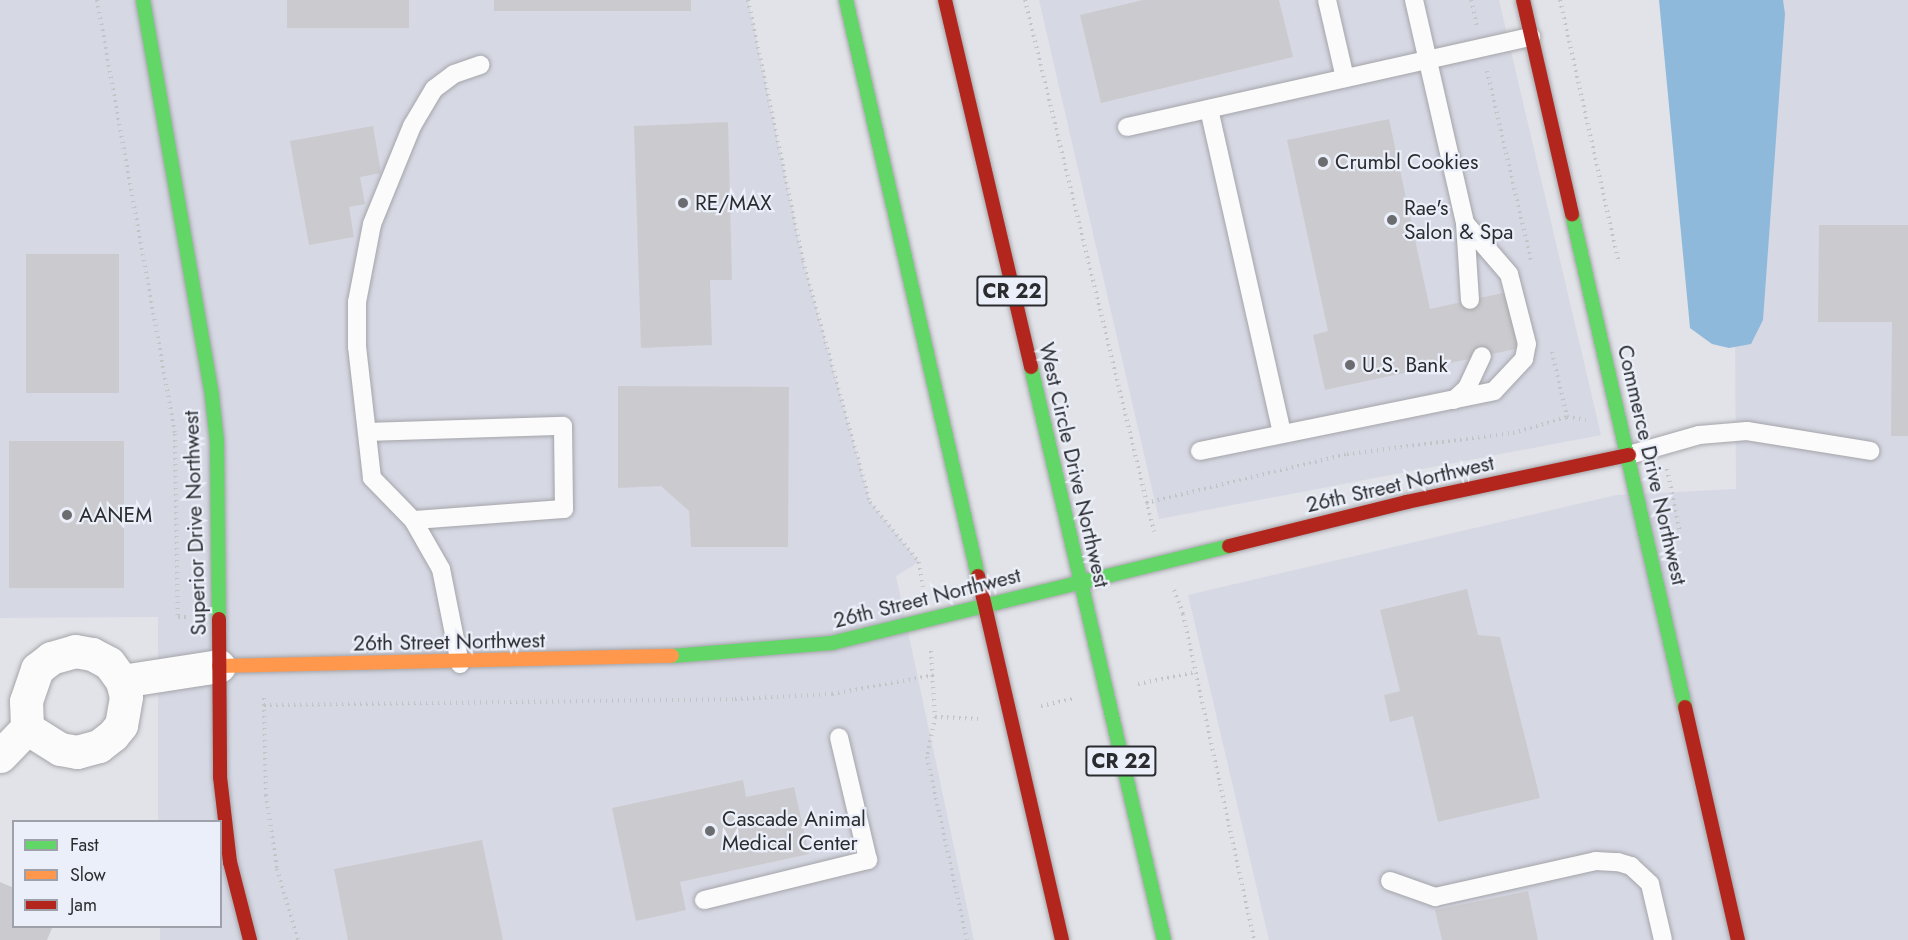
<!DOCTYPE html>
<html>
<head>
<meta charset="utf-8">
<style>
  body { margin:0 }
  #map { position:relative; width:1908px; height:940px; overflow:hidden; background:#e2e3e8; font-family:Jost,sans-serif }
  div>[style] { position:absolute }
  .built>* { inset:0; background:#d6d8e4 }
  .water>* { inset:0; background:#8eb9db }
  .building>* { inset:0; background:#cbcbcf; transform-origin:0 0 }
  .path>* { height:4px; margin-top:-2px; transform-origin:0; background:repeating-linear-gradient(90deg,#c3c4c6 0 1.5px,transparent 0 6px) }
  .roads { filter:drop-shadow(0 0 2px #a4a5a9) drop-shadow(0 0 2px #a4a5a9) }
  .lane>* { height:18px; margin:-9px; padding:0 9px; transform-origin:9px; border-radius:9px; background:#fbfbfc }
  .street>* { height:33px; margin:-16.5px; padding:0 16.5px; transform-origin:16.5px; border-radius:16.5px; background:#fbfbfc }
  .fast>* { height:14px; margin:-7px; padding:0 7px; transform-origin:7px; border-radius:7px; background:#63d668 }
  .slow>* { height:14px; margin:-7px; padding:0 7px; transform-origin:7px; border-radius:7px; background:#ff974d }
  .jam>* { height:14px; margin:-7px; padding:0 7px; transform-origin:7px; border-radius:7px; background:#b3261e }
  .dots>* { width:16px; height:16px; translate:-50% -50%; box-sizing:border-box; border:3px solid #ebeff9; border-radius:50% }
  span { translate:-50% -50%; white-space:nowrap; text-align:center; line-height:1.15; -webkit-text-stroke:4.5px #ebeff9; paint-order:stroke }
  .shield-label span { padding:2px 4px; background:#ebeff9; border:2px solid; border-radius:4px; -webkit-text-stroke-width:0 }
  .shield-label { font-size:20px; color:#2b2c30; font-weight:700 }
  .poi-label { font-size:21px; color:#2b2c30 }
  .left { translate:0 -50%; text-align:left }
  .street-label { font-size:21px; color:#2b2c30 }
  .legend { position:absolute; left:12px; top:820px; width:210px; height:108px; box-sizing:border-box; background:#ebeff9; border:2px solid #9ea1a9; margin:0; padding:8px 10px; list-style:none; font-size:18px; color:#2b2c30 }
  .legend li { display:flex; align-items:center; gap:12px; height:30px }
  .legend b { width:30px; border:2px solid #9ea1a9 }
</style>
</head>
<body>
<div id="map">
  <div class="built">
    <i style="clip-path:polygon(0 0,748px 0,803px 261px,870px 502px,919px 562px,896px 576px,974px 940px,160px 940px,160px 927px,220px 926px,220px 822px,158px 821px,158px 617px,0 618px)"></i>
    <i style="clip-path:polygon(1039px 0,1499px 0,1601px 435px,1159px 519px)"></i>
    <i style="clip-path:polygon(1733px 0,1908px 0,1908px 940px,1269px 940px,1188px 595px,1616px 495px,1736px 489px)"></i>
  </div>
  <div class="water">
    <i style="clip-path:polygon(1659px 0,1783px 0,1785px 14px,1763px 320px,1751px 344px,1729px 348px,1712px 344px,1690px 328px)"></i>
  </div>
  <div class="building">
    <i style="left:287px;top:0;width:122px;height:28px"></i>
    <i style="left:494px;top:0;width:197px;height:11px"></i>
    <i style="clip-path:polygon(1143px 0,1279px 0,1293px 57px,1101px 103px,1080px 15px)"></i>
    <i style="clip-path:polygon(1389px 119px,1430px 309px,1507px 292px,1520px 348px,1325px 390px,1313px 335px,1328px 331px,1287px 140px)"></i>
    <i style="clip-path:polygon(728px 122px,732px 280px,710px 280px,712px 345px,641px 348px,634px 126px)"></i>
    <i style="clip-path:polygon(373px 126px,381px 173px,360px 177px,365px 204px,349px 207px,354px 237px,309px 245px,290px 141px)"></i>
    <i style="clip-path:polygon(1819px 225px,1908px 225px,1908px 436px,1891px 436px,1892px 322px,1818px 322px)"></i>
    <i style="left:26px;top:254px;width:93px;height:139px"></i>
    <i style="clip-path:polygon(618px 386px,789px 387px,788px 547px,691px 547px,689px 511px,661px 486px,618px 488px)"></i>
    <i style="left:124px;top:441px;width:147px;height:115px;rotate:90deg"></i>
    <i style="clip-path:polygon(1467px 589px,1478px 635px,1500px 637px,1540px 798px,1438px 822px,1413px 716px,1390px 722px,1384px 695px,1400px 691px,1380px 610px)"></i>
    <i style="clip-path:polygon(743px 780px,746px 797px,794px 787px,809px 854px,680px 882px,686px 910px,636px 921px,612px 808px)"></i>
    <i style="clip-path:polygon(482px 840px,503px 940px,348px 940px,334px 869px)"></i>
    <i style="clip-path:polygon(0 882px,14px 888px,14px 926px,53px 926px,47px 940px,0 940px)"></i>
    <i style="clip-path:polygon(1528px 891px,1538px 940px,1442px 940px,1435px 910px)"></i>
  </div>
  <div class="path">
    <i style="left:97px;top:0;width:441px;rotate:79.8deg"></i>
    <i style="left:175px;top:434px;width:183px;rotate:89.1deg"></i>
    <i style="left:178px;top:617px;width:8px"></i>
    <i style="left:748px;top:0;width:267px;rotate:78.1deg"></i>
    <i style="left:803px;top:261px;width:250px;rotate:74.5deg"></i>
    <i style="left:870px;top:502px;width:77px;rotate:50.8deg"></i>
    <i style="left:919px;top:562px;width:25px;rotate:81deg"></i>
    <i style="left:1025px;top:0;width:547px;rotate:76.37deg"></i>
    <i style="left:1471px;top:0;width:27px;rotate:77deg"></i>
    <i style="left:1560px;top:0;width:270px;rotate:77.4deg"></i>
    <i style="left:1487px;top:71px;width:194px;rotate:76.9deg"></i>
    <i style="left:1552px;top:352px;width:67px;rotate:77deg"></i>
    <i style="left:1667px;top:469px;width:64px;rotate:78.3deg"></i>
    <i style="left:1146px;top:503px;width:207px;rotate:-13.7deg"></i>
    <i style="left:1347px;top:454px;width:167px;rotate:-7.2deg"></i>
    <i style="left:1513px;top:433px;width:56px;rotate:-16.5deg"></i>
    <i style="left:1567px;top:417px;width:19px;rotate:9deg"></i>
    <i style="left:1174px;top:590px;width:26px;rotate:69deg"></i>
    <i style="left:1183px;top:614px;width:334px;rotate:77.7deg"></i>
    <i style="left:931px;top:651px;width:66px;rotate:86.5deg"></i>
    <i style="left:935px;top:717px;width:41px;rotate:101.3deg"></i>
    <i style="left:927px;top:757px;width:187px;rotate:77.7deg"></i>
    <i style="left:1138px;top:684px;width:59px;rotate:-11.7deg"></i>
    <i style="left:264px;top:698px;width:97px;rotate:88.8deg"></i>
    <i style="left:266px;top:795px;width:75px;rotate:81.5deg"></i>
    <i style="left:277px;top:869px;width:74px;rotate:73.5deg"></i>
    <i style="left:264px;top:705px;width:471px;rotate:-0.7deg"></i>
    <i style="left:735px;top:699px;width:97px;rotate:-3deg"></i>
    <i style="left:832px;top:694px;width:105px;rotate:-10.5deg"></i>
    <i style="left:1041px;top:706px;width:35px;rotate:-13deg"></i>
    <i style="left:935px;top:717px;width:43px;rotate:2.7deg"></i>
  </div>
  <div class="roads">
    <div class="lane">
      <i style="left:1327px;top:0;width:80px;rotate:77deg"></i>
      <i style="left:1414px;top:0;width:229px;rotate:77.1deg"></i>
      <i style="left:1465px;top:223px;width:77px;rotate:86.3deg"></i>
      <i style="left:1209px;top:109px;width:331px;rotate:77.3deg"></i>
      <i style="left:1127px;top:127px;width:414px;rotate:-12.6deg"></i>
      <i style="left:1454px;top:400px;width:18px;rotate:-43deg"></i>
      <i style="left:1467px;top:388px;width:35px;rotate:-65deg"></i>
      <i style="left:367px;top:432px;width:196px;rotate:-1.8deg"></i>
      <i style="left:563px;top:426px;width:83px;rotate:89.3deg"></i>
      <i style="left:564px;top:509px;width:151px;rotate:175.8deg"></i>
      <i style="left:1200px;top:451px;width:300px;rotate:-11.5deg"></i>
      <i style="left:1494px;top:391px;width:44px;rotate:-46.8deg"></i>
      <i style="left:1524px;top:359px;width:15px;rotate:-79deg"></i>
      <i style="left:1527px;top:344px;width:72px;rotate:-104.4deg"></i>
      <i style="left:1509px;top:274px;width:67px;rotate:-130.8deg"></i>
      <i style="left:1629px;top:455px;width:73px;rotate:-15.9deg"></i>
      <i style="left:1699px;top:435px;width:48px;rotate:-4.8deg"></i>
      <i style="left:1747px;top:431px;width:125px;rotate:9.2deg"></i>
      <i style="left:460px;top:664px;width:97px;rotate:-101.3deg"></i>
      <i style="left:441px;top:569px;width:56px;rotate:-119.7deg"></i>
      <i style="left:413px;top:520px;width:59px;rotate:-134.3deg"></i>
      <i style="left:372px;top:478px;width:132px;rotate:-96.5deg"></i>
      <i style="left:357px;top:347px;width:45px;rotate:-90deg"></i>
      <i style="left:357px;top:302px;width:79px;rotate:-79.1deg"></i>
      <i style="left:372px;top:224px;width:106px;rotate:-67.8deg"></i>
      <i style="left:412px;top:126px;width:43px;rotate:-59.3deg"></i>
      <i style="left:434px;top:89px;width:25px;rotate:-37deg"></i>
      <i style="left:454px;top:74px;width:28px;rotate:-19deg"></i>
      <i style="left:1390px;top:881px;width:48px;rotate:19.6deg"></i>
      <i style="left:1435px;top:897px;width:165px;rotate:-12.6deg"></i>
      <i style="left:1596px;top:861px;width:22px;rotate:3deg"></i>
      <i style="left:1618px;top:862px;width:14px;rotate:17deg"></i>
      <i style="left:1631px;top:866px;width:26px;rotate:43deg"></i>
      <i style="left:1650px;top:884px;width:57px;rotate:76.9deg"></i>
      <i style="left:704px;top:900px;width:169px;rotate:-13.7deg"></i>
      <i style="left:868px;top:860px;width:126px;rotate:-103.3deg"></i>
    </div>
    <div class="street">
      <i style="left:75px;top:651px;width:17px;rotate:10deg"></i>
      <i style="left:92px;top:654px;width:19px;rotate:28deg"></i>
      <i style="left:109px;top:663px;width:22px;rotate:54deg"></i>
      <i style="left:122px;top:681px;width:16px;rotate:76deg"></i>
      <i style="left:126px;top:697px;width:28px;rotate:100deg"></i>
      <i style="left:121px;top:725px;width:13px;rotate:129deg"></i>
      <i style="left:113px;top:735px;width:18px;rotate:142deg"></i>
      <i style="left:99px;top:746px;width:23px;rotate:165deg"></i>
      <i style="left:77px;top:752px;width:17px;rotate:-170deg"></i>
      <i style="left:60px;top:749px;width:39px;rotate:-148deg"></i>
      <i style="left:27px;top:728px;width:27px;rotate:-92deg"></i>
      <i style="left:26px;top:701px;width:34px;rotate:-71deg"></i>
      <i style="left:37px;top:669px;width:18px;rotate:-38deg"></i>
      <i style="left:51px;top:658px;width:25px;rotate:-16deg"></i>
      <i style="left:122px;top:681px;width:98px;rotate:-8.8deg"></i>
      <i style="left:0;top:756px;width:39px;rotate:-46deg"></i>
    </div>
    <div class="fast">
      <i style="left:143px;top:0;width:403px;rotate:80.1deg"></i>
      <i style="left:212px;top:397px;width:44px;rotate:83.5deg"></i>
      <i style="left:217px;top:441px;width:178px;rotate:89.4deg"></i>
      <i style="left:846px;top:0;width:591px;rotate:77.09deg"></i>
      <i style="left:1572px;top:214px;width:506px;rotate:77.09deg"></i>
      <i style="left:1031px;top:367px;width:588px;rotate:76.93deg"></i>
      <i style="left:672px;top:656px;width:161px;rotate:-4.6deg"></i>
      <i style="left:832px;top:643px;width:409px;rotate:-13.7deg"></i>
    </div>
    <div class="slow">
      <i style="left:219px;top:666px;width:453px;rotate:-1.3deg"></i>
    </div>
    <div class="jam">
      <i style="left:945px;top:0;width:377px;rotate:76.8deg"></i>
      <i style="left:1523px;top:0;width:220px;rotate:77.1deg"></i>
      <i style="left:1229px;top:546px;width:183px;rotate:-13.9deg"></i>
      <i style="left:1407px;top:502px;width:227px;rotate:-12deg"></i>
      <i style="left:978px;top:576px;width:374px;rotate:77deg"></i>
      <i style="left:219px;top:619px;width:158px;rotate:89.6deg"></i>
      <i style="left:220px;top:777px;width:86px;rotate:83.3deg"></i>
      <i style="left:230px;top:862px;width:81px;rotate:75.6deg"></i>
      <i style="left:1685px;top:707px;width:239px;rotate:77.2deg"></i>
    </div>
  </div>
  <div class="dots">
    <i style="left:1323px;top:162px;background:#6b6c70"></i>
    <i style="left:683px;top:203px;background:#6b6c70"></i>
    <i style="left:1392px;top:220px;background:#6b6c70"></i>
    <i style="left:1350px;top:365px;background:#6b6c70"></i>
    <i style="left:67px;top:515px;background:#6b6c70"></i>
    <i style="left:710px;top:831px;background:#6b6c70"></i>
  </div>
  <div class="shield-label">
    <span style="left:1012px;top:291px">CR 22</span>
    <span style="left:1121px;top:761px">CR 22</span>
  </div>
  <div class="poi-label">
    <span class="left" style="left:1335px;top:162px">Crumbl Cookies</span>
    <span class="left" style="left:695px;top:203px">RE/MAX</span>
    <span class="left" style="left:1404px;top:220px">Rae's<br>Salon &amp; Spa</span>
    <span class="left" style="left:1362px;top:365px">U.S. Bank</span>
    <span class="left" style="left:79px;top:515px">AANEM</span>
    <span class="left" style="left:722px;top:831px">Cascade Animal<br>Medical Center</span>
  </div>
  <div class="street-label">
    <span style="left:1074px;top:465px;rotate:77deg">West Circle Drive Northwest</span>
    <span style="left:1652px;top:465px;rotate:77deg">Commerce Drive Northwest</span>
    <span style="left:1400px;top:484px;rotate:-13deg">26th Street Northwest</span>
    <span style="left:195px;top:523px;rotate:-92deg">Superior Drive Northwest</span>
    <span style="left:927px;top:598px;rotate:-14deg">26th Street Northwest</span>
    <span style="left:449px;top:642px;rotate:-1deg">26th Street Northwest</span>
  </div>
  <ul class="legend">
  <li><b style="height:8px;background:#63d668"></b>Fast</li>
  <li><b style="height:8px;background:#ff974d"></b>Slow</li>
  <li><b style="height:8px;background:#b3261e"></b>Jam</li>
  </ul>
</div>
</body>
</html>
